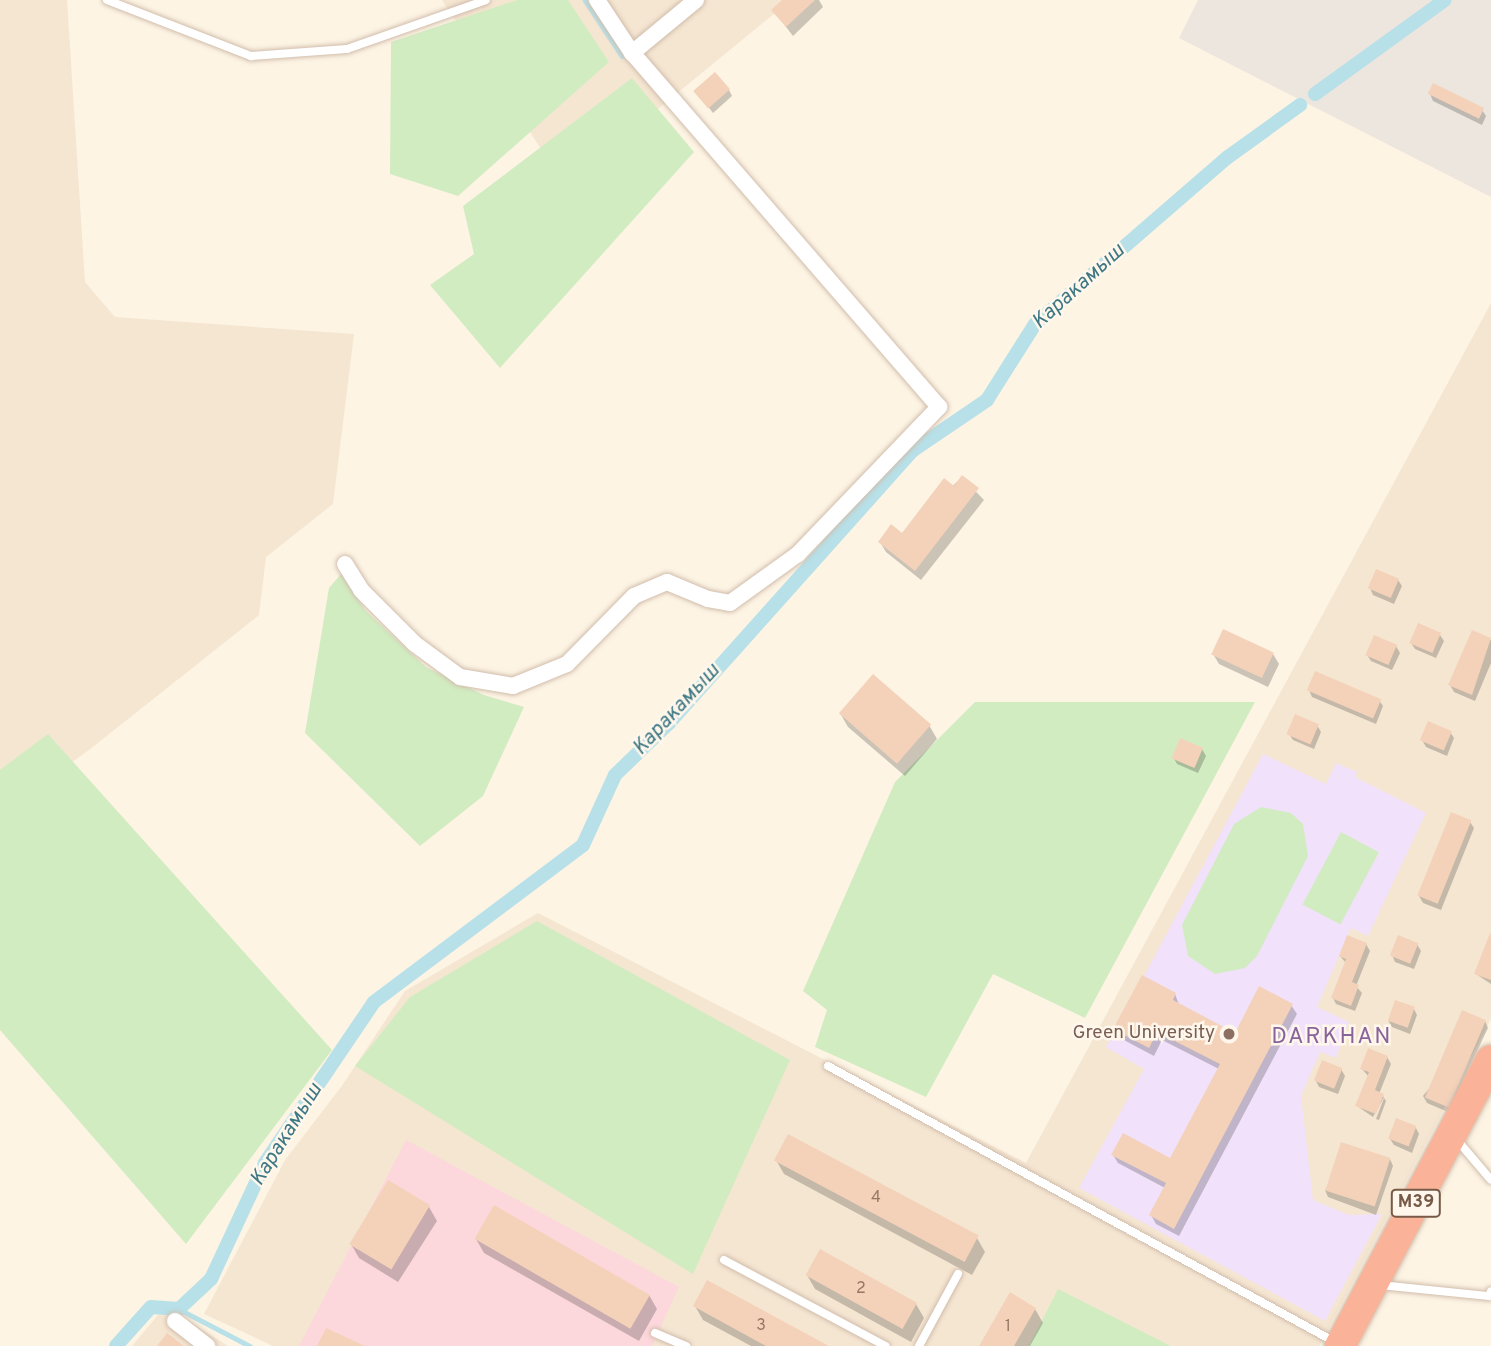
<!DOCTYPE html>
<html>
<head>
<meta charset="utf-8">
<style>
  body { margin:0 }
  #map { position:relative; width:1491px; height:1346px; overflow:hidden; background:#fdf4e4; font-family:Overpass,sans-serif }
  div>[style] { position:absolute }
  .residential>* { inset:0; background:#f5e6d2 }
  .industrial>* { inset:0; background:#ede6df }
  .education>* { inset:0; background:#f1e1fa }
  .medical>* { inset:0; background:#fcd7db }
  .green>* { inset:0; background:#d2ecc2; transform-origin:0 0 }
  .shadow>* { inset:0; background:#0003 }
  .stream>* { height:4.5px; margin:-2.25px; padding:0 2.25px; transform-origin:2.25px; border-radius:2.25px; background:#b7e0e8 }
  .canal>* { height:14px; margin:-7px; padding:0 7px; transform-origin:7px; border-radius:7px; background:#b7e0e8 }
  .building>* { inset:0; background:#f4d2ba; transform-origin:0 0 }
  .roads { filter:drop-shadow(0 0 2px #d1bdac) drop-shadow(0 0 2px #d1bdac) }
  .lane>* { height:8px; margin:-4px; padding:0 4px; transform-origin:4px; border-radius:4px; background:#fff }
  .street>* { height:16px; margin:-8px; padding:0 8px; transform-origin:8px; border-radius:8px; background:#fff }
  .highway>* { height:30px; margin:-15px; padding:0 15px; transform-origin:15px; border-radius:15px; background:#fab398 }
  .dots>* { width:19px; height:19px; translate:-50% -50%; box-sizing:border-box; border:4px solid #fff7eb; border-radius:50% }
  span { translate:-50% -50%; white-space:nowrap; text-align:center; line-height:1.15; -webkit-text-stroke:5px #fff7eb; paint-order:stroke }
  .number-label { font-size:16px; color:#967764 }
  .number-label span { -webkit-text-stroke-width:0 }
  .shield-label span { padding:2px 5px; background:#fff7eb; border:2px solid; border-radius:5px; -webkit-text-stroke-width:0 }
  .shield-label { font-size:18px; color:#775948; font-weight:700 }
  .education-label { font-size:19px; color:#785e54 }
  .right { translate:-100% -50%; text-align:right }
  .water-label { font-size:21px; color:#3e7884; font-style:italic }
  .quarter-label { font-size:23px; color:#89639b; letter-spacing:2px }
</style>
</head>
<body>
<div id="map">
  <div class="residential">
    <i style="clip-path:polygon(0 0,67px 0,85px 282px,115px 317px,354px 334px,333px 504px,266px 557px,259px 615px,89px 750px,0 814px)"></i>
    <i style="clip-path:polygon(442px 0,791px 0,565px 185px)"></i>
    <i style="clip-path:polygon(1491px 303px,1491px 1019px,1319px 1346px,273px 1346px,204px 1314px,285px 1160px,341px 1087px,405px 991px,538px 913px,1026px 1163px)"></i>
    <i style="clip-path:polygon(158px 1315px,180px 1316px,228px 1346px,132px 1346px)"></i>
  </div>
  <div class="industrial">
    <i style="clip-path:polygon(1198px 0,1491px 0,1491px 197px,1179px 38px)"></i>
  </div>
  <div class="education">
    <i style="clip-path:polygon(1263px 754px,1326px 784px,1336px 763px,1357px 772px,1355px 777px,1426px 813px,1368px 936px,1351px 928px,1317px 1007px,1349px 1022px,1336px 1058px,1320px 1052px,1301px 1096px,1313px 1200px,1349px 1215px,1382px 1214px,1325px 1321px,1079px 1188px,1144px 1069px,1106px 1047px)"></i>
  </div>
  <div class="medical">
    <i style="clip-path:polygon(406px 1140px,679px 1287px,652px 1346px,299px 1346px)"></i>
  </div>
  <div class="green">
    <i style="clip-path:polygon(517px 0,568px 0,609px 62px,458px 196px,390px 174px,391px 42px)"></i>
    <i style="clip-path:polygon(632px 78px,694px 152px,500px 368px,430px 285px,474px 254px,463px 206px)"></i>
    <i style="clip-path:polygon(341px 574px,366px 611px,426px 667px,484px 695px,524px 707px,483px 796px,420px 846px,305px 733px,329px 588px)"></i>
    <i style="clip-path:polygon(975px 702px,1255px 702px,1085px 1018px,993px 974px,926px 1097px,815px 1047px,827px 1010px,803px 991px,895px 782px)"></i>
    <i style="clip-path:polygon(48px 734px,332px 1050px,186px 1244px,0 1030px,0 770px)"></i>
    <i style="clip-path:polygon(1261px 807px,1291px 813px,1303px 824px,1308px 856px,1257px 956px,1245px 968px,1215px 974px,1188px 956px,1182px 925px,1234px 824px)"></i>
    <i style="left:1341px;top:832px;width:43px;height:82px;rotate:28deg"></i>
    <i style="clip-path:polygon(537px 921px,790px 1060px,693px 1274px,355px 1066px,410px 997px)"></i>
    <i style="clip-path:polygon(1058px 1289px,1171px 1346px,1029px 1346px)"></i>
  </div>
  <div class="shadow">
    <i style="clip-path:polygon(784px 0,819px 0,823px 7px,793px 36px,773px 10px)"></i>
    <i style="clip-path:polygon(729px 90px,732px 96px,713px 113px,696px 91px)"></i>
    <i style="clip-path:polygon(1430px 94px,1482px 110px,1486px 116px,1482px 125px,1433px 101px)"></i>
    <i style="clip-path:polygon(962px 477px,984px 500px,921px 580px,886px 552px,880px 542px,902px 535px)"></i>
    <i style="clip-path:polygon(1398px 580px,1402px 586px,1394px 604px,1373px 595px,1370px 588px)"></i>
    <i style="clip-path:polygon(1472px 632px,1491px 640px,1491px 663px,1475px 701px,1454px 692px,1450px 685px)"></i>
    <i style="clip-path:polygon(1440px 635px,1444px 641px,1436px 658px,1415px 649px,1411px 643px)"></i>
    <i style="clip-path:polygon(1396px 646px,1400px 653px,1392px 670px,1371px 661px,1367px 655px)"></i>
    <i style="clip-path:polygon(1213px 654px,1273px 654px,1279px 664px,1268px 687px,1219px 664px)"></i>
    <i style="clip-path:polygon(1309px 690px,1379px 700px,1383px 706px,1376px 724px,1312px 697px)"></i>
    <i style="clip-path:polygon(840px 713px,929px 725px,937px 739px,905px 776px,848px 727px)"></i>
    <i style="clip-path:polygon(1317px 725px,1321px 732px,1314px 749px,1293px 740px,1289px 734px)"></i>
    <i style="clip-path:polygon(1450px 732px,1454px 738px,1447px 756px,1426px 747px,1422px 740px)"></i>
    <i style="clip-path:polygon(1202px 749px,1206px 756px,1198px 773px,1177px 764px,1173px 757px)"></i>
    <i style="clip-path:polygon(1470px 822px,1474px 828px,1441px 910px,1423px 903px,1419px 896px)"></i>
    <i style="clip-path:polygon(1491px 934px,1491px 984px,1476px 974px)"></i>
    <i style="clip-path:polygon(1366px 944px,1370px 951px,1356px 986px,1362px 993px,1355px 1011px,1336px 1004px,1333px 998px,1346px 963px,1340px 956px)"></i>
    <i style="clip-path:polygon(1417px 944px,1421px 951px,1414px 969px,1395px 962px,1392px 955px)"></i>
    <i style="clip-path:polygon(1175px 994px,1179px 1005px,1235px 1035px,1291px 1005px,1297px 1014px,1179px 1236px,1156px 1224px,1151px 1215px,1165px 1188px,1118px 1163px,1113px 1155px,1170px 1160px,1219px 1069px,1162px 1040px,1154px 1056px,1120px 1038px,1115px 1029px)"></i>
    <i style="clip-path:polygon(1414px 1009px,1417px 1015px,1410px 1034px,1392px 1027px,1388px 1020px)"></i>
    <i style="clip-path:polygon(1485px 1021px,1488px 1028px,1448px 1112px,1427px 1103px,1423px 1096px)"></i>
    <i style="clip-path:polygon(1387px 1057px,1391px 1064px,1379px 1094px,1384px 1097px,1373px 1117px,1357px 1106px,1369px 1077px,1362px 1069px)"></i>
    <i style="clip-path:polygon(1341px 1069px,1345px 1076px,1338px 1094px,1319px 1087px,1316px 1081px)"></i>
    <i style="clip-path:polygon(1384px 1098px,1386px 1101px,1379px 1120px,1376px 1119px)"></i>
    <i style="clip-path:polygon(1416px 1128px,1419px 1134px,1412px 1153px,1394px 1145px,1390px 1139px)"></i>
    <i style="clip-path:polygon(1390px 1159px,1393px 1166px,1376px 1215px,1328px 1197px,1325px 1190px)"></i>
    <i style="clip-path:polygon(776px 1160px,977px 1238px,985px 1252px,972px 1275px,784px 1174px)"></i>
    <i style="clip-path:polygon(429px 1207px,437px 1221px,398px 1282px,359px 1258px,351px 1244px)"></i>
    <i style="clip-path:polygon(476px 1239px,649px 1295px,657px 1309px,639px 1341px,484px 1253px)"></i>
    <i style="clip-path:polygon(807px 1275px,916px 1304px,924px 1318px,911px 1342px,815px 1289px)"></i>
    <i style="clip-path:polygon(695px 1306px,825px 1346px,751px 1346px,703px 1320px)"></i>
    <i style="clip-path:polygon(1035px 1309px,1043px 1323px,1030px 1346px,981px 1346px)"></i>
  </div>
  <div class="stream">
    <i style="left:585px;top:0;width:67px;rotate:56.5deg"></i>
    <i style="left:179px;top:1309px;width:80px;rotate:27.5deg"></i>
  </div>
  <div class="canal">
    <i style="left:1315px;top:94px;width:160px;rotate:-35.9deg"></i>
    <i style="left:116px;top:1346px;width:52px;rotate:-48.1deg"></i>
    <i style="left:151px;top:1307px;width:28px;rotate:4deg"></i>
    <i style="left:179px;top:1309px;width:44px;rotate:-43.2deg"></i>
    <i style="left:211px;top:1279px;width:128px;rotate:-65deg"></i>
    <i style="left:265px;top:1163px;width:194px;rotate:-55.9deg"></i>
    <i style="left:374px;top:1002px;width:261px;rotate:-36.9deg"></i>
    <i style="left:583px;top:845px;width:77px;rotate:-65.4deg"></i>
    <i style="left:615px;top:775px;width:75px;rotate:-43.9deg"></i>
    <i style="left:669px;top:723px;width:365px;rotate:-48.2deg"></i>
    <i style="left:912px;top:451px;width:91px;rotate:-34.2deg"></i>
    <i style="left:987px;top:400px;width:90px;rotate:-57.7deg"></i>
    <i style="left:1035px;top:324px;width:255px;rotate:-40.9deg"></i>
    <i style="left:1228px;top:157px;width:89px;rotate:-35.8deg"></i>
  </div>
  <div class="building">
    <i style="clip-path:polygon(782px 0,815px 0,786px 27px,771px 10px)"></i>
    <i style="left:715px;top:72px;width:23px;height:29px;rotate:49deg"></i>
    <i style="left:1433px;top:83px;width:57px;height:12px;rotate:26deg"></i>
    <i style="clip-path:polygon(962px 475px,979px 488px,915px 571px,878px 542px,891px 524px,902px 533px,944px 478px,954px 486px)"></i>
    <i style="left:1376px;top:569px;width:25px;height:21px;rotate:23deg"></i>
    <i style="left:1418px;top:623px;width:25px;height:22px;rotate:23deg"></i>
    <i style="left:1223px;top:629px;width:56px;height:28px;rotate:25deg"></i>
    <i style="clip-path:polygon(1472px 630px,1491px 638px,1472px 695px,1448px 685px)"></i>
    <i style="left:1374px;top:635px;width:25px;height:22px;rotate:23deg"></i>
    <i style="left:1315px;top:671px;width:72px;height:21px;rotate:23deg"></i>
    <i style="left:873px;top:674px;width:77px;height:52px;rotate:41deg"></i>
    <i style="left:1295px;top:714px;width:26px;height:22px;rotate:23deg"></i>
    <i style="left:1428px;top:721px;width:26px;height:21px;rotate:23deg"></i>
    <i style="left:1180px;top:738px;width:25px;height:22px;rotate:23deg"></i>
    <i style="left:1451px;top:812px;width:22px;height:90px;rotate:22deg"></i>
    <i style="clip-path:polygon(1490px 933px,1491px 934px,1491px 980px,1474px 974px)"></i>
    <i style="clip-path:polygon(1347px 935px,1367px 943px,1352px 982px,1359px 985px,1351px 1006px,1331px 998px,1346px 959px,1339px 956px)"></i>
    <i style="left:1398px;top:935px;width:22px;height:22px;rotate:22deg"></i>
    <i style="clip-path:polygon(1142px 975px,1176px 993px,1173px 1000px,1235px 1033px,1259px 986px,1293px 1004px,1174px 1229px,1149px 1215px,1166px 1183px,1111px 1155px,1123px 1133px,1170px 1158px,1220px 1064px,1157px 1032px,1149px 1048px,1113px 1029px)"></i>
    <i style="left:1395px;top:1000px;width:21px;height:22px;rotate:19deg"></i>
    <i style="left:1462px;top:1010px;width:26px;height:95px;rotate:23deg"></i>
    <i style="clip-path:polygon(1368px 1048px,1388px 1056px,1375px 1090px,1384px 1094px,1376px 1114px,1355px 1106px,1369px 1072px,1360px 1069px)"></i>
    <i style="left:1322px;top:1060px;width:22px;height:22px;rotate:22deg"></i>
    <i style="left:1396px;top:1118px;width:22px;height:22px;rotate:21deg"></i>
    <i style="left:788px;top:1134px;width:216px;height:30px;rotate:28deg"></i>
    <i style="left:1341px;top:1142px;width:52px;height:51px;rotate:18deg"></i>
    <i style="left:388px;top:1180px;width:49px;height:75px;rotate:31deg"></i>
    <i style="left:494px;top:1205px;width:180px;height:39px;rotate:30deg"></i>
    <i style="left:820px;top:1249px;width:111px;height:30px;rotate:29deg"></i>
    <i style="clip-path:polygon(707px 1280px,829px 1346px,766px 1346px,693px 1306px)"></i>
    <i style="clip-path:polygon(1010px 1292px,1036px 1308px,1014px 1346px,979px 1346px)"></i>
    <i style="clip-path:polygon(326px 1328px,365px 1346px,317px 1346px)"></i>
    <i style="clip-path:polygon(167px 1333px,184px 1346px,157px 1346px)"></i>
  </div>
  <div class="roads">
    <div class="lane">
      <i style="left:107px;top:0;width:155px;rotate:21.3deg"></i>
      <i style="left:251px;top:56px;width:96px;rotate:-4.2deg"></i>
      <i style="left:347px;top:49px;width:147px;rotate:-19.4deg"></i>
      <i style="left:828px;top:1066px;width:577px;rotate:28.56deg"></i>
      <i style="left:1457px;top:1140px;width:52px;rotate:49.6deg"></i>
      <i style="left:724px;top:1260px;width:183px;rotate:28deg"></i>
      <i style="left:1380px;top:1285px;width:110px;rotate:5.8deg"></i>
      <i style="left:1489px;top:1296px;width:5px;rotate:-68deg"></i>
      <i style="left:655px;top:1333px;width:34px;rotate:23deg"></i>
      <i style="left:919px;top:1346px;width:82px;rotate:-61.6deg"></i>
    </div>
    <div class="street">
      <i style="left:632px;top:53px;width:83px;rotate:-39.6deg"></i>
      <i style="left:345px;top:564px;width:31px;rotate:58deg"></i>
      <i style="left:361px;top:590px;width:76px;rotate:45deg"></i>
      <i style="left:415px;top:644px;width:56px;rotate:36.3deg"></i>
      <i style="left:460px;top:677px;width:54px;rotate:9.6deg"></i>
      <i style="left:513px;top:686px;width:58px;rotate:-22.2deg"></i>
      <i style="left:567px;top:664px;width:95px;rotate:-45.4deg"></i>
      <i style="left:634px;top:596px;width:36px;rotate:-23deg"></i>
      <i style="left:667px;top:582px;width:44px;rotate:22.5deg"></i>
      <i style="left:708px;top:599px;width:22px;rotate:10deg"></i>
      <i style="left:730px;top:603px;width:84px;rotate:-35.8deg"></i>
      <i style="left:798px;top:554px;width:204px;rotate:-46.2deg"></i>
      <i style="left:939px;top:407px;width:469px;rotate:-130.9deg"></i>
      <i style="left:632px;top:53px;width:64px;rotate:-123.4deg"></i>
      <i style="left:175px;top:1321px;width:41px;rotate:38deg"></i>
    </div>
    <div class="highway">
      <i style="left:1340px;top:1346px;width:323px;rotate:-62.2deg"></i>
    </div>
  </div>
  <div class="dots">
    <i style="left:1229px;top:1034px;background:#8d6e63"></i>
  </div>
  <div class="number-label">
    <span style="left:876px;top:1198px">4</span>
    <span style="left:861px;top:1289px">2</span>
    <span style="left:761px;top:1326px">3</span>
    <span style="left:1008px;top:1327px">1</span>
  </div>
  <div class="shield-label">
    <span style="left:1416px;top:1203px">M39</span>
  </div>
  <div class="education-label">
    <span class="right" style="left:1215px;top:1034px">Green University</span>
  </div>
  <div class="water-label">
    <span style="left:1079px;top:287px;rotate:-42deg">Каракамыш</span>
    <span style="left:677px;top:710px;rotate:-47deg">Каракамыш</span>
    <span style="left:287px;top:1135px;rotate:-58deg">Каракамыш</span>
  </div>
  <div class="quarter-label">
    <span style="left:1332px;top:1038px">DARKHAN</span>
  </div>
</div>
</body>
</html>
